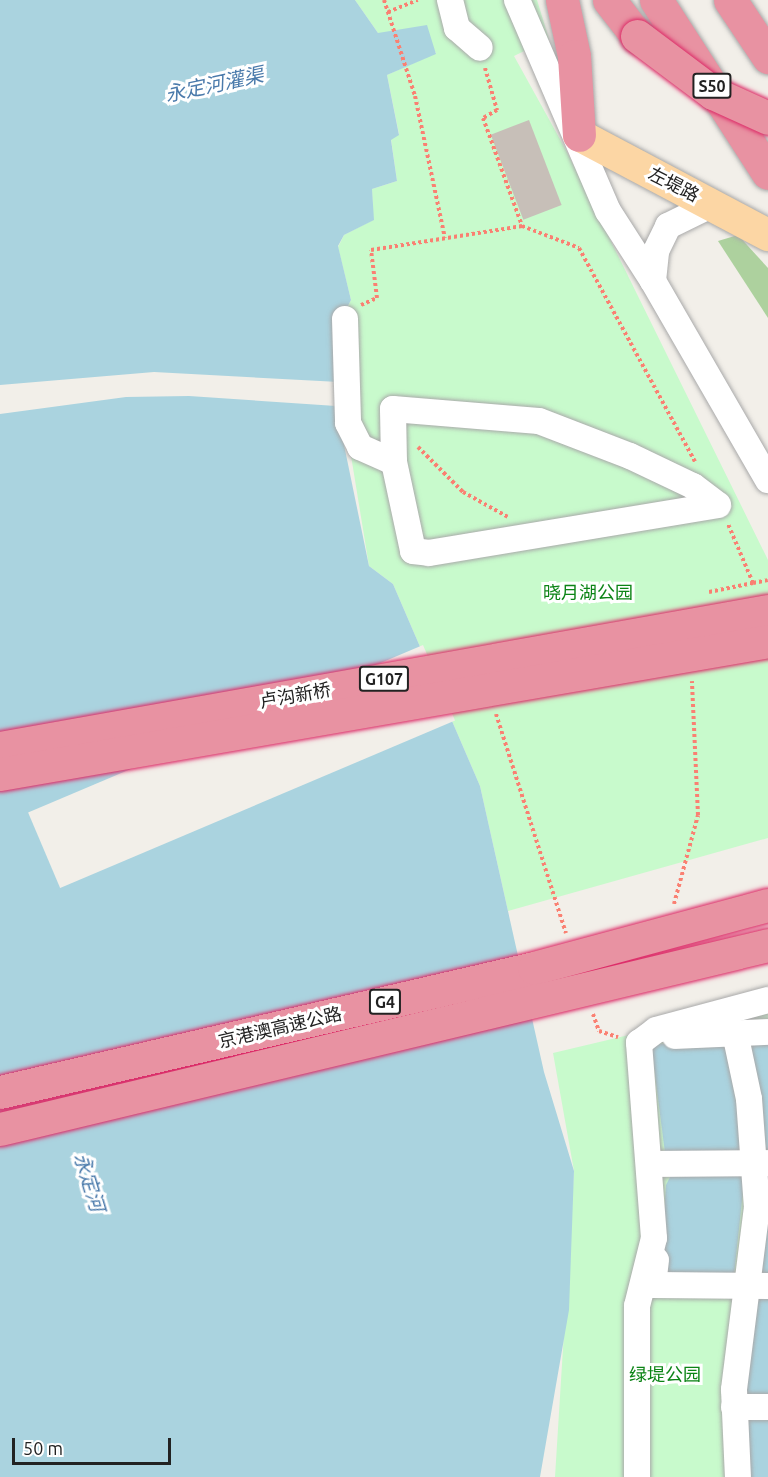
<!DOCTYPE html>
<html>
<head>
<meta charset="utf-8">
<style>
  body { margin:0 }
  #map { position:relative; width:768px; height:1477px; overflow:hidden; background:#f2efe9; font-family:Ubuntu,"Noto Sans SC",sans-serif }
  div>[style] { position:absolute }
  .forest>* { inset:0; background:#add19e }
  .park>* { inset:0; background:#c8facc }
  .water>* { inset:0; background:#aad3df; transform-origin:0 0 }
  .pier>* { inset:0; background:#f2efe9; transform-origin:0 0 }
  .building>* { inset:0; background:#c7bfb8; transform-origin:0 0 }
  .path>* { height:4px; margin-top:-2px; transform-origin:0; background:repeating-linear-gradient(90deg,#fa8072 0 3px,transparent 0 6px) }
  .roads { filter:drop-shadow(0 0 2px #a9a9a9) drop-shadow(0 0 2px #a9a9a9) }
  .minor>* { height:26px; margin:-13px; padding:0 13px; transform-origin:13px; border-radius:13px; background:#fff }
  .major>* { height:32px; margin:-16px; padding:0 16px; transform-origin:16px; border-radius:16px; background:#fcd6a4 }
  .highway>* { height:33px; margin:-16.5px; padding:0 16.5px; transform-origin:16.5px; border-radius:16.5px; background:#e892a2 }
  .bridges { filter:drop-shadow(0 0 2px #dc2a67) drop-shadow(0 0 2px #dc2a67) }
  .highway-bridge>* { height:33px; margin:-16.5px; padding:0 16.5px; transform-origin:16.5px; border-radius:16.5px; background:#e892a2 }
  span { translate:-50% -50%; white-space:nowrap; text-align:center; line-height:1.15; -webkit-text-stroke:6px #fff; paint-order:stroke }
  .shield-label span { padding:2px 4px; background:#fff; border:2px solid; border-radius:4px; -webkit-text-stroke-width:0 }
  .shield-label { font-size:16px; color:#222; font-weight:700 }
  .street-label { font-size:18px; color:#222 }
  .park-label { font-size:18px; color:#0c8416 }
  .water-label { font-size:20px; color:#4a7aab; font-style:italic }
  .scale { position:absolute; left:12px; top:1438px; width:159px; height:27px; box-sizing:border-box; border:3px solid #222; border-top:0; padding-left:8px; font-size:18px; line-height:21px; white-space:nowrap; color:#222; -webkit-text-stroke:4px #fff; paint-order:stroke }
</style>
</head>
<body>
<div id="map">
  <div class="forest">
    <i style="clip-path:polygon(738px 235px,768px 268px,768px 318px,718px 241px)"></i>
  </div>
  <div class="park">
    <i style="clip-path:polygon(355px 0,537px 0,549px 39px,514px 56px,566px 150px,768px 560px,768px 838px,508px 911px,480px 786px,393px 584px,369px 566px,339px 382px,335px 331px,351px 300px,338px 247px,344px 235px,373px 220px,372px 189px,397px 181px,391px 139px,399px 134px,387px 75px,436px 53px,428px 39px,378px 33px)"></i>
    <i style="clip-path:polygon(768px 1002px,768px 1477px,555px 1477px,574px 1171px,553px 1053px)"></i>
  </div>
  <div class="water">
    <i style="clip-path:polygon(0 0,355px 0,378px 33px,427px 25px,436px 54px,387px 75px,399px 135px,391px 140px,397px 181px,372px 189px,374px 220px,344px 235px,338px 246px,351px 300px,335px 331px,339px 382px,154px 372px,0 385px)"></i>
    <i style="clip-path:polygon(189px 396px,336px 406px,369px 566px,393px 584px,480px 786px,544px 1072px,574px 1171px,569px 1310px,540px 1477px,0 1477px,0 414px,126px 397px)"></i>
    <i style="clip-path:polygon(725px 1043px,746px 1155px,665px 1153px,651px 1044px)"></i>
    <i style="clip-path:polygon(768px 1044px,768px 1155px,766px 1155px,746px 1045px)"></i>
    <i style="clip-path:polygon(768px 1171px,768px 1274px,757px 1273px,763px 1185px)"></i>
    <i style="clip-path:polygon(672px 1173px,745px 1173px,734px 1275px,660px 1277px,666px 1185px)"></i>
    <i style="clip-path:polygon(751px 1294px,768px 1294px,768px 1399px,741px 1399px)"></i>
    <i style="left:744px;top:1416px;width:24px;height:61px"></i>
  </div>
  <div class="pier">
    <i style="left:423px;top:645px;width:82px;height:429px;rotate:67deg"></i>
  </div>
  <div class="building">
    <i style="left:529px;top:120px;width:91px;height:41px;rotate:69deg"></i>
  </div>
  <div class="path">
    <i style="left:384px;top:0;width:101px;rotate:72.1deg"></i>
    <i style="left:415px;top:96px;width:145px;rotate:78.1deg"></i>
    <i style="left:388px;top:12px;width:32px;rotate:-22deg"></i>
    <i style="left:485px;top:68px;width:44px;rotate:74.1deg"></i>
    <i style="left:497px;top:110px;width:16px;rotate:150deg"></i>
    <i style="left:483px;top:118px;width:115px;rotate:70.1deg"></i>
    <i style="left:522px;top:226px;width:61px;rotate:21.1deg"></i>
    <i style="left:579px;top:248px;width:243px;rotate:61.5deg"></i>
    <i style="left:361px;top:305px;width:17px;rotate:-24deg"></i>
    <i style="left:377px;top:298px;width:48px;rotate:-97.1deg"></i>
    <i style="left:371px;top:250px;width:153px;rotate:-9deg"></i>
    <i style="left:418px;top:447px;width:64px;rotate:45deg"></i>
    <i style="left:463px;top:492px;width:51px;rotate:29.1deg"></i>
    <i style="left:753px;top:583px;width:15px;rotate:-11deg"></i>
    <i style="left:709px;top:592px;width:45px;rotate:-11.6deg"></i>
    <i style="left:753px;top:583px;width:64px;rotate:-113deg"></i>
    <i style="left:496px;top:714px;width:230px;rotate:72.3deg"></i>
    <i style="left:674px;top:904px;width:92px;rotate:-74.9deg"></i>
    <i style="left:698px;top:815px;width:134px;rotate:-92.6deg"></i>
    <i style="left:593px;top:1014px;width:18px;rotate:71deg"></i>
    <i style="left:599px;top:1031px;width:20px;rotate:18deg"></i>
  </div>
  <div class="roads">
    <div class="minor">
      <i style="left:450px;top:0;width:29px;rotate:76deg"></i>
      <i style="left:457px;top:28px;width:30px;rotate:41deg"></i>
      <i style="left:517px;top:0;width:230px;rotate:66.7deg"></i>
      <i style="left:608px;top:211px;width:83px;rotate:57.3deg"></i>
      <i style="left:653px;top:281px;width:30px;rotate:-84deg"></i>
      <i style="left:656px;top:251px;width:28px;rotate:-64deg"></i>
      <i style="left:668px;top:226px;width:50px;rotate:-26.1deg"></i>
      <i style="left:653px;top:281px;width:230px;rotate:60deg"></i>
      <i style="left:345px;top:319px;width:104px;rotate:88.3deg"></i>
      <i style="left:348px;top:423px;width:27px;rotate:63deg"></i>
      <i style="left:360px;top:447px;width:37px;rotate:24deg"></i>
      <i style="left:394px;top:462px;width:91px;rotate:77.9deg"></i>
      <i style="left:413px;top:551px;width:16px;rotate:7deg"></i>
      <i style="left:429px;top:553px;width:293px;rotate:-9.4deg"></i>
      <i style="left:394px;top:462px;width:53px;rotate:-91.1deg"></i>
      <i style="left:393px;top:409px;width:146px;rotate:4.7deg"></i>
      <i style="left:539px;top:421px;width:97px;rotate:21deg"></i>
      <i style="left:630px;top:456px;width:70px;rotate:25.5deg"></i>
      <i style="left:693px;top:486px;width:31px;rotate:37deg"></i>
      <i style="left:735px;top:1033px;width:67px;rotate:78deg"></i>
      <i style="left:749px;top:1099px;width:108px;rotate:85.8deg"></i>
      <i style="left:757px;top:1207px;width:184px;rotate:97.2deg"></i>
      <i style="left:734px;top:1390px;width:87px;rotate:87.4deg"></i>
      <i style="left:675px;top:1036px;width:93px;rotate:-2.5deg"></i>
      <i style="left:661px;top:1164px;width:107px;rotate:-0.5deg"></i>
      <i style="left:656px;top:1260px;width:25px;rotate:97deg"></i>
      <i style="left:653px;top:1285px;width:115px;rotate:0.5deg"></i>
      <i style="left:734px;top:1407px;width:34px"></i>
      <i style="left:637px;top:1477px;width:171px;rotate:-90deg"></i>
      <i style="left:637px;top:1306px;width:70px;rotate:-76deg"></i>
      <i style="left:654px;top:1238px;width:196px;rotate:-94.4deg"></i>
      <i style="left:639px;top:1043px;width:21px;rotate:-37deg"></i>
      <i style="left:656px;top:1030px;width:116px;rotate:-15deg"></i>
    </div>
    <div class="major">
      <i style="left:579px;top:135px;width:214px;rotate:27.9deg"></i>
    </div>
    <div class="highway">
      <i style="left:562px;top:0;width:57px;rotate:77.9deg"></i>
      <i style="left:574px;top:56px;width:79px;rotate:86.4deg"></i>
      <i style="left:609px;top:0;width:46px;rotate:52.1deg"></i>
      <i style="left:656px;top:0;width:206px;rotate:57.1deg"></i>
      <i style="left:730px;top:0;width:69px;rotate:56.3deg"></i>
    </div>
  </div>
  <div class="bridges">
    <div class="highway-bridge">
      <i style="left:637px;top:36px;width:95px;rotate:36.9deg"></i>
      <i style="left:713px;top:93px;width:60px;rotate:24.4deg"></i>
      <i style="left:0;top:748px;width:780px;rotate:-10.11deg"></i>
      <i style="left:0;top:774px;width:779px;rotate:-9.82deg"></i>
      <i style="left:0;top:1092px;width:548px;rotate:-13.07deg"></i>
      <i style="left:534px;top:968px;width:242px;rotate:-15.1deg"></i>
      <i style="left:0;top:1129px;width:790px;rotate:-13.47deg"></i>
    </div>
  </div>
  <div class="shield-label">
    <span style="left:712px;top:86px">S50</span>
    <span style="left:384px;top:679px">G107</span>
    <span style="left:385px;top:1002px">G4</span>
  </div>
  <div class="street-label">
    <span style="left:674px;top:184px;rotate:27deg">左堤路</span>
    <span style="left:295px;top:695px;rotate:-10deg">卢沟新桥</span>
    <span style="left:280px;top:1027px;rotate:-13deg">京港澳高速公路</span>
  </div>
  <div class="park-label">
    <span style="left:588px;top:592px">晓月湖公园</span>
    <span style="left:665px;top:1374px">绿堤公园</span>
  </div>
  <div class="water-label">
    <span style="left:214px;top:84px;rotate:-12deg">永定河灌渠</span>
    <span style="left:90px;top:1182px;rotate:73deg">永定河</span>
  </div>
  <div class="scale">50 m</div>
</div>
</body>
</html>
